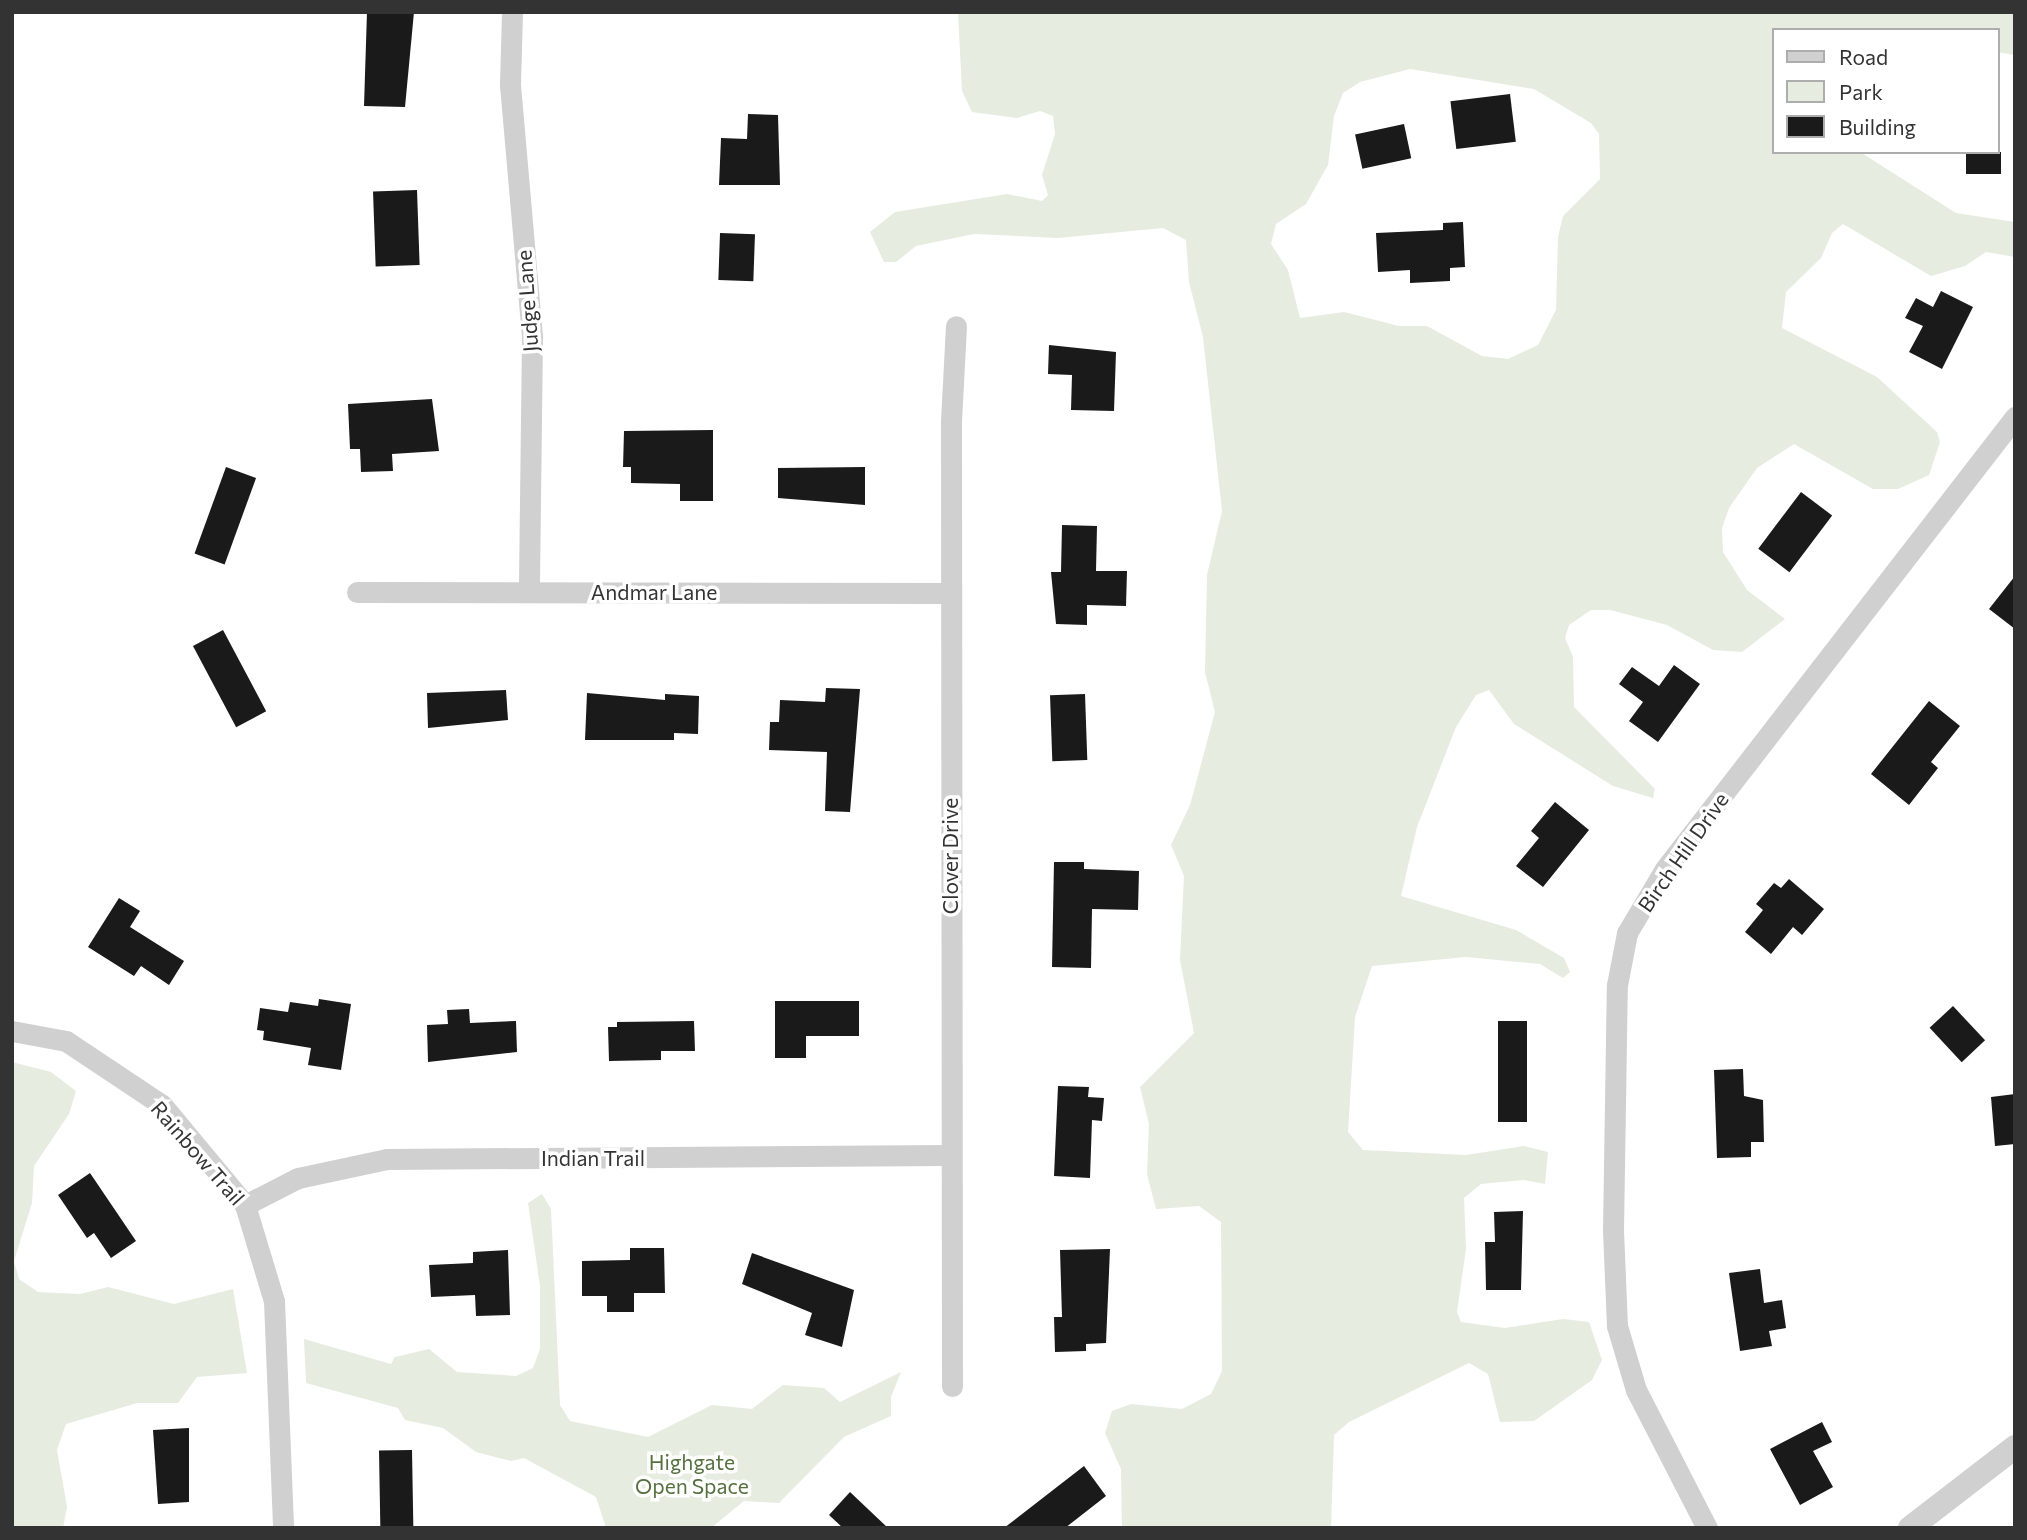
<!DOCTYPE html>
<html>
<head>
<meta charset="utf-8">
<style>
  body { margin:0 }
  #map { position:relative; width:2027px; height:1540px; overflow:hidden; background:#fff; font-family:Commissioner,sans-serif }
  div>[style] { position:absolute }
  .green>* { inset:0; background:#e6ecdf }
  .building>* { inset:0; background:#1a1a1a; transform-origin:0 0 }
  .minor>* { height:21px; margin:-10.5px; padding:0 10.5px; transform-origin:10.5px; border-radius:10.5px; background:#d0d0d0 }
  .tertiary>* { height:24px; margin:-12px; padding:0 12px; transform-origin:12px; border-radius:12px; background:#d0d0d0 }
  span { translate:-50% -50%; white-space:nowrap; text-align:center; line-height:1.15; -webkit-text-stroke:7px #fff; paint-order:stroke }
  .street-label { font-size:21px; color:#333 }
  .park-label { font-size:21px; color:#56703f }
  .frame { position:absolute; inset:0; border:14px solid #333; pointer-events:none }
  .legend { position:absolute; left:1772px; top:28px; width:228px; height:126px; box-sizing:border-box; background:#fff; border:2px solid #adadad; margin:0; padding:9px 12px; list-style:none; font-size:21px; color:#333 }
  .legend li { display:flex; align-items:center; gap:14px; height:35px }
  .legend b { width:35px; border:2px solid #adadad }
</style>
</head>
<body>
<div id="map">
  <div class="green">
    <i style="clip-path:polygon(evenodd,958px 12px,2015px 12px,2015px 55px,1997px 52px,1997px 30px,1773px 30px,1773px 152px,1860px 152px,1956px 213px,2015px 222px,2015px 257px,1986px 252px,1965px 266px,1931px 276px,1843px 224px,1832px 233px,1821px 258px,1786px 292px,1782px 328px,1877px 377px,1937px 432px,1940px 442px,1929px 475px,1898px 489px,1873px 489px,1794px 444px,1757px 468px,1729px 508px,1722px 528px,1723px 552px,1747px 590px,1785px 619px,1742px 652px,1713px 650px,1667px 625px,1610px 610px,1591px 610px,1569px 625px,1565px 638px,1573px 657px,1574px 707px,1655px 789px,1653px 798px,1613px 786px,1514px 724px,1489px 690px,1476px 695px,1456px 727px,1417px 827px,1401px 896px,1516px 930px,1564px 958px,1570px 972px,1563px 978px,1540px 964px,1466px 957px,1372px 966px,1355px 1017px,1348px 1132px,1363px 1150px,1466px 1155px,1524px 1146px,1548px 1152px,1545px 1184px,1524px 1180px,1481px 1184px,1464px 1198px,1466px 1249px,1457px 1312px,1461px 1322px,1505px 1328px,1563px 1319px,1589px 1322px,1602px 1360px,1592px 1380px,1534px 1421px,1500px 1422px,1488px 1374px,1469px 1363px,1349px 1422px,1334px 1435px,1331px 1528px,1122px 1528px,1121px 1469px,1105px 1433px,1112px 1411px,1131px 1404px,1182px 1409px,1211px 1394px,1222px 1371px,1221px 1222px,1199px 1206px,1156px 1209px,1147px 1174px,1149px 1124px,1140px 1087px,1194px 1033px,1180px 960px,1184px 876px,1171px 845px,1190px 805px,1215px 712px,1205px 672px,1207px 575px,1222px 511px,1203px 337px,1189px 282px,1186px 240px,1163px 228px,1058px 238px,974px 234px,916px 246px,896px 262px,884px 262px,870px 232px,895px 212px,1007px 194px,1042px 201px,1048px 195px,1042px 175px,1055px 134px,1053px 116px,1040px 111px,1017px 118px,972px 112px,962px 91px,958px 12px,1410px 69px,1534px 89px,1591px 123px,1599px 134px,1600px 179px,1563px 216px,1558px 237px,1556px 310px,1538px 345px,1508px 359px,1482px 356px,1427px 326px,1399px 326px,1344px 312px,1300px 318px,1288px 270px,1271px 244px,1276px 224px,1306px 204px,1328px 165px,1334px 116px,1343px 93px,1360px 82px,1410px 69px)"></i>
    <i style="clip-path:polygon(12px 1062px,51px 1072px,76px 1091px,69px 1114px,34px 1166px,32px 1203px,14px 1261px,19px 1279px,38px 1292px,80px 1294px,108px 1287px,174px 1304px,233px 1289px,247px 1373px,197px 1377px,178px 1403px,137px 1403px,66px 1424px,57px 1450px,67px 1507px,63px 1528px,12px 1528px)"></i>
    <i style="clip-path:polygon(542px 1194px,551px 1209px,560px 1405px,570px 1421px,648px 1437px,712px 1405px,752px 1409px,783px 1385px,824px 1388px,840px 1402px,901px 1372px,891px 1397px,891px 1416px,844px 1437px,779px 1503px,744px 1501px,711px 1528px,606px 1528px,596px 1497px,524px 1458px,511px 1461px,476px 1452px,443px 1428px,405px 1420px,398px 1408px,306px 1383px,304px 1339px,391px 1364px,395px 1357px,429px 1349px,457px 1372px,516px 1376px,533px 1368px,540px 1349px,540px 1286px,528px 1203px)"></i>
  </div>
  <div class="building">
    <i style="clip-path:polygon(367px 12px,414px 12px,405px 107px,364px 106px)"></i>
    <i style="left:1510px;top:94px;width:48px;height:60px;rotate:83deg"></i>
    <i style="clip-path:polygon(748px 114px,778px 115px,780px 185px,719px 185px,721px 138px,747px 139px)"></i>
    <i style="left:1404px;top:124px;width:35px;height:50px;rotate:78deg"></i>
    <i style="left:1966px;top:152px;width:35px;height:22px"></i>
    <i style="left:417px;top:190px;width:75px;height:44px;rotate:88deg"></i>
    <i style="clip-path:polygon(1463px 222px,1465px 267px,1450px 268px,1450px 281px,1410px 283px,1410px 270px,1378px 272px,1376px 233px,1443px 230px,1443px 223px)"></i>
    <i style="left:720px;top:233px;width:35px;height:47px;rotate:2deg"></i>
    <i style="clip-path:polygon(1941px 291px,1973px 307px,1942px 369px,1909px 352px,1923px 326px,1905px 318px,1916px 298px,1933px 307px)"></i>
    <i style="clip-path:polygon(1049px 345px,1116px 352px,1114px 411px,1071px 410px,1072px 375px,1048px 374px)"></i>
    <i style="clip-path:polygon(432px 399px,439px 451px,392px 454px,393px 471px,361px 472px,360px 449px,350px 449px,348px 404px)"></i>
    <i style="clip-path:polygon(713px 430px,713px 501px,680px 501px,680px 484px,631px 483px,631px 467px,623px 467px,624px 431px)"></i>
    <i style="left:226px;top:467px;width:32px;height:92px;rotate:20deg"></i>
    <i style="clip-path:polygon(865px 467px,865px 505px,778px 498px,778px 468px)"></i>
    <i style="left:1801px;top:492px;width:39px;height:71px;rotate:37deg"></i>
    <i style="clip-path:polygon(1062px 525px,1097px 526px,1096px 571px,1127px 571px,1126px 606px,1087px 605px,1087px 625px,1056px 624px,1051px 572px,1061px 572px)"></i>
    <i style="clip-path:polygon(2015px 576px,2015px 629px,1989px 609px)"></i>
    <i style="left:223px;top:630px;width:92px;height:34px;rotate:62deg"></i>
    <i style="clip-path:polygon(1674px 665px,1700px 684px,1658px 742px,1629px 721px,1643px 702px,1619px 684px,1632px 667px,1659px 686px)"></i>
    <i style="clip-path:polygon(826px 688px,860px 689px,850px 812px,825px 811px,827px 752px,769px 750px,770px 722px,779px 722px,780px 700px,825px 702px)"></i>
    <i style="clip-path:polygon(506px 690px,508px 720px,428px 728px,427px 693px)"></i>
    <i style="clip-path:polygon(587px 693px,665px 700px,665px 694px,699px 696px,698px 734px,674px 733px,674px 740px,585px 740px)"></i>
    <i style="left:1085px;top:694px;width:66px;height:35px;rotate:88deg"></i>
    <i style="clip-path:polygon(1929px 701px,1960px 726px,1931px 762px,1938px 768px,1909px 805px,1871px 774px)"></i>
    <i style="clip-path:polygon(1555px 802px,1589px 830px,1543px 887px,1516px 866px,1539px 838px,1531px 831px)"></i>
    <i style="clip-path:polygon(1054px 862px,1084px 862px,1084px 869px,1139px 871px,1138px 910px,1092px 909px,1091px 968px,1052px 967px)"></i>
    <i style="clip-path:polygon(1789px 879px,1824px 909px,1802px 935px,1793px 927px,1771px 954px,1745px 932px,1763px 910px,1756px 904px,1774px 883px,1781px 888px)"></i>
    <i style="clip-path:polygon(119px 898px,140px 911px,130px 927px,184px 961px,169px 985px,141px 966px,134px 976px,88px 947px)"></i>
    <i style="clip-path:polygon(319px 999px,351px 1004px,341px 1070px,308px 1065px,311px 1048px,263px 1040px,264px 1031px,257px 1030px,260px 1008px,288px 1012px,290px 1002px,318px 1006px)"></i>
    <i style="clip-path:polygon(775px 1001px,859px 1001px,859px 1036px,806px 1036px,806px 1058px,775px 1058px)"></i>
    <i style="left:1953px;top:1006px;width:47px;height:32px;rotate:47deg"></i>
    <i style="clip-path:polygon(469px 1009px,470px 1023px,516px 1021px,517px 1052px,428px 1062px,427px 1025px,448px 1024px,447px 1010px)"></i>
    <i style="clip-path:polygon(694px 1021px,695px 1051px,661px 1051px,661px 1060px,609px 1061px,608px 1027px,617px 1027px,617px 1022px)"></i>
    <i style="left:1498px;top:1021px;width:29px;height:101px"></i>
    <i style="clip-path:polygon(1743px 1069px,1744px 1096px,1763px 1100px,1764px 1142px,1751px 1142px,1751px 1157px,1717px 1158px,1714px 1070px)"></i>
    <i style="clip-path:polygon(1058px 1086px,1089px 1087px,1088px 1097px,1104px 1098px,1102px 1121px,1092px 1120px,1090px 1178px,1054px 1176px)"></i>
    <i style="clip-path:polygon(2015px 1094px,2015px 1144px,1995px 1146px,1991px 1097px)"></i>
    <i style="clip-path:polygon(90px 1173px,136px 1241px,111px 1258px,94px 1233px,87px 1238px,58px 1195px)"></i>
    <i style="clip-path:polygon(1523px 1211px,1521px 1290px,1486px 1290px,1485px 1242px,1495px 1242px,1494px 1212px)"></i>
    <i style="clip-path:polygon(630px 1248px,664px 1248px,665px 1293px,634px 1293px,634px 1312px,607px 1312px,607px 1296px,582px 1296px,582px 1261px,630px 1260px)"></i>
    <i style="clip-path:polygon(1110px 1249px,1106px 1343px,1086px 1344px,1086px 1351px,1055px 1352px,1054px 1317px,1062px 1317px,1060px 1250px)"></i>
    <i style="clip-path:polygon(508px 1250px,510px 1315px,476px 1316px,475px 1295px,431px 1297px,429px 1265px,473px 1263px,473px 1252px)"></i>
    <i style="clip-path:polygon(752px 1253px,854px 1290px,842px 1347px,805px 1335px,812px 1313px,742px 1284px)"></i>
    <i style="clip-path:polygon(1760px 1269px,1764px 1303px,1782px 1300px,1786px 1328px,1769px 1331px,1772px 1346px,1740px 1351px,1729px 1273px)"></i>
    <i style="clip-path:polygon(1822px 1422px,1832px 1442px,1813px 1451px,1833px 1487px,1800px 1505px,1770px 1449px)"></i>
    <i style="clip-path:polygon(189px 1428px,189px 1502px,158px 1504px,153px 1430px)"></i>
    <i style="left:412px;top:1450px;width:78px;height:33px;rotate:89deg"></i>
    <i style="clip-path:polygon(1084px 1466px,1106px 1496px,1065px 1528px,1004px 1528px)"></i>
    <i style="clip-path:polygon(850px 1492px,888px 1528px,843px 1528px,829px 1515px)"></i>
  </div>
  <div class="minor">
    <i style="left:512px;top:12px;width:73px;rotate:91.6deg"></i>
    <i style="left:510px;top:85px;width:253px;rotate:85deg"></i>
    <i style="left:532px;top:337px;width:254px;rotate:90.7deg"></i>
    <i style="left:357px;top:592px;width:593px;rotate:0.1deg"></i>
    <i style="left:12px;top:1031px;width:55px;rotate:10.5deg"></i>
    <i style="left:66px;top:1041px;width:115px;rotate:33.7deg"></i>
    <i style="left:162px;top:1105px;width:130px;rotate:50.3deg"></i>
    <i style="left:245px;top:1205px;width:100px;rotate:73.2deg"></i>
    <i style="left:274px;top:1301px;width:227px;rotate:87.7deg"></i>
    <i style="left:245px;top:1205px;width:59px;rotate:-27deg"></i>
    <i style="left:298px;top:1178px;width:91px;rotate:-12.1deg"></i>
    <i style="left:387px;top:1159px;width:561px;rotate:-0.41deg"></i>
    <i style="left:952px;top:1386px;width:965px;rotate:-90.06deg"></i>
    <i style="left:951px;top:421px;width:95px;rotate:-87deg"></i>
    <i style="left:1707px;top:1528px;width:155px;rotate:-117.2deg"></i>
    <i style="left:1636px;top:1390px;width:67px;rotate:-106.5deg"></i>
    <i style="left:1617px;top:1326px;width:96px;rotate:-92.4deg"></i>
    <i style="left:1613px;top:1230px;width:245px;rotate:-89.1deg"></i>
    <i style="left:1617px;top:985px;width:53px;rotate:-79.1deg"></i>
    <i style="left:1627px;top:933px;width:74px;rotate:-59.3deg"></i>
    <i style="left:1665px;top:869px;width:572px;rotate:-52.25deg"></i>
  </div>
  <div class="tertiary">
    <i style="left:1910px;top:1528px;width:133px;rotate:-37.6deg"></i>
  </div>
  <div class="street-label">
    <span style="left:527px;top:301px;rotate:-94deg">Judge Lane</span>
    <span style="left:654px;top:592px">Andmar Lane</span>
    <span style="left:1683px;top:852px;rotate:-55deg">Birch Hill Drive</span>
    <span style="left:950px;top:856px;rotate:-90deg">Clover Drive</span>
    <span style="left:198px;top:1153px;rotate:49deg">Rainbow Trail</span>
    <span style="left:593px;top:1158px">Indian Trail</span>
  </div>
  <div class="park-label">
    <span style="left:692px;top:1474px">Highgate<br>Open Space</span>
  </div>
  <div class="frame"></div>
  <ul class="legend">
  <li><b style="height:9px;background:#d0d0d0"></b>Road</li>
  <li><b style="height:19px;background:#e6ecdf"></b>Park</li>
  <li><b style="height:19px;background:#1a1a1a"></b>Building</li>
  </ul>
</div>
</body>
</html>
